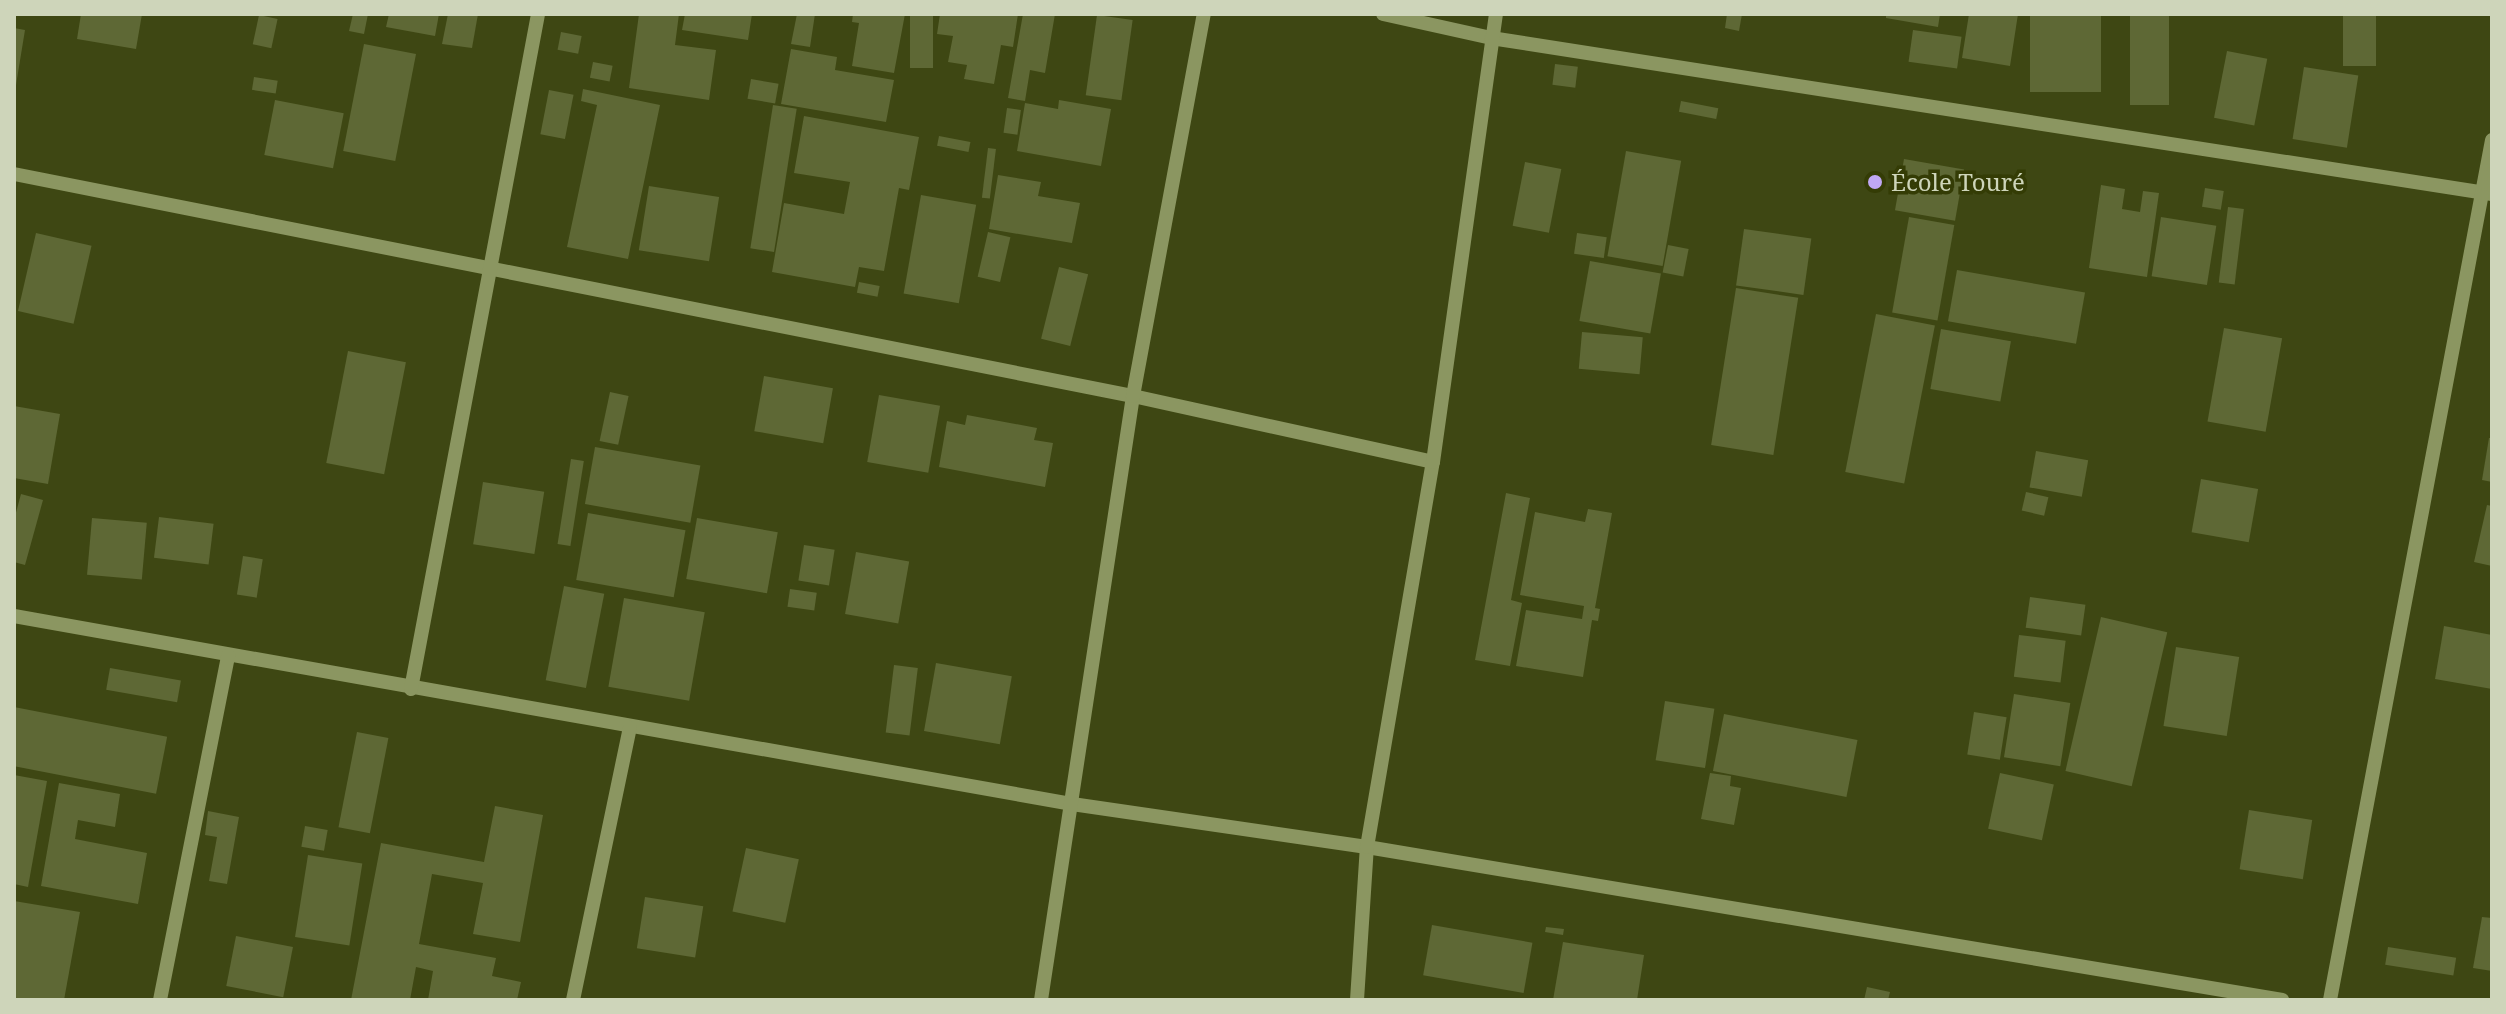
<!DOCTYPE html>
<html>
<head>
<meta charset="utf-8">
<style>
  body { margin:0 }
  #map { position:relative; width:2506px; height:1014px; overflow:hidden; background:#3e4713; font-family:"Noto Serif",serif }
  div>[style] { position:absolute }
  .building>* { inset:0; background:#5e6835; transform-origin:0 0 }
  .minor>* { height:14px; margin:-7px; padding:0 7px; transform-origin:7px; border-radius:7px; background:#8b9661 }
  .dots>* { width:22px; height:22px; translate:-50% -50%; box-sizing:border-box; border:4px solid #343c05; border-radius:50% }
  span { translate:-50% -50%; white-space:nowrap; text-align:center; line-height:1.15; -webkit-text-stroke:7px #343c05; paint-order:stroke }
  .poi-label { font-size:24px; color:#ced5ba }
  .left { translate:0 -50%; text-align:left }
  .frame { position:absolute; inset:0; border:16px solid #ced5ba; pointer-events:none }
</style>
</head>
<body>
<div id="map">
  <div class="building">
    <i style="clip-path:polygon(81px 14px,142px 14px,136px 49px,77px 39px)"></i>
    <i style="clip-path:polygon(353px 14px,368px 14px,364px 34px,349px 31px)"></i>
    <i style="clip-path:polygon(389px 14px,439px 14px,435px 36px,386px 27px)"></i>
    <i style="clip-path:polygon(448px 14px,478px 14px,472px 48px,442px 44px)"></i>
    <i style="clip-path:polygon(639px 14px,679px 14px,675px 45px,716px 50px,709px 100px,629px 88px)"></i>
    <i style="clip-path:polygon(685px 14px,752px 14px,748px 40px,682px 30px)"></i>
    <i style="clip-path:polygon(797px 14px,815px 14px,810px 47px,791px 44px)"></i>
    <i style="clip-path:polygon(853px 14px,905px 14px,894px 73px,852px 66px,859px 23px,852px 22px)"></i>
    <i style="left:910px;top:14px;width:23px;height:54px"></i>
    <i style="clip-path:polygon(940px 14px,1018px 14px,1013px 47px,1001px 45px,994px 84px,964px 79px,967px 65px,948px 62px,953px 36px,937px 34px)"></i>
    <i style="clip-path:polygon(1023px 14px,1055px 14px,1045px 73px,1030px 70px,1025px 101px,1008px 98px)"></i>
    <i style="clip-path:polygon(1727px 14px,1742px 14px,1739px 31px,1725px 28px)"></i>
    <i style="clip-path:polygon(1886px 14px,1940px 14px,1938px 27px,1886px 18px)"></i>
    <i style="clip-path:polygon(1969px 14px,2018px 14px,2010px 66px,1962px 58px)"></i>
    <i style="left:2030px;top:14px;width:71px;height:78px"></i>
    <i style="left:2130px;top:14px;width:39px;height:91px"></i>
    <i style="left:2343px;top:14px;width:33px;height:52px"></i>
    <i style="left:259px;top:15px;width:19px;height:30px;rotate:12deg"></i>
    <i style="left:1097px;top:15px;width:36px;height:81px;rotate:8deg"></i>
    <i style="clip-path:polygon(14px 28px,25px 30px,16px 85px,14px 85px)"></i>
    <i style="left:1913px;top:30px;width:49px;height:32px;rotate:8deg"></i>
    <i style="left:561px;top:32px;width:21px;height:18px;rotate:11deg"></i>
    <i style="left:364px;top:44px;width:53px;height:109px;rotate:11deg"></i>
    <i style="clip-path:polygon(791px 49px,837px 57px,835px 70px,894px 80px,886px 122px,781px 104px)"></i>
    <i style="left:2227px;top:51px;width:41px;height:68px;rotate:11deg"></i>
    <i style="left:593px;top:62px;width:20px;height:16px;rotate:11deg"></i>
    <i style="left:1555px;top:64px;width:23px;height:21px;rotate:7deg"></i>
    <i style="left:2304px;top:67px;width:55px;height:73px;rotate:9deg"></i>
    <i style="left:254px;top:77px;width:24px;height:13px;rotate:9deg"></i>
    <i style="left:751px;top:79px;width:28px;height:20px;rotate:10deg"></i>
    <i style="clip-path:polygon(583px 89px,660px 105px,628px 259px,567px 247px,597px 105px,581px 101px)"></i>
    <i style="left:549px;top:90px;width:25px;height:45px;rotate:11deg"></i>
    <i style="left:275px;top:100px;width:70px;height:56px;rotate:11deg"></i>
    <i style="clip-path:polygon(1059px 100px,1111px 109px,1101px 166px,1017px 151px,1025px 103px,1058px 109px)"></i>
    <i style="left:1681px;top:101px;width:38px;height:11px;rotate:11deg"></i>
    <i style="left:773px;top:105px;width:24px;height:145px;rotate:9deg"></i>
    <i style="left:1007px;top:108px;width:14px;height:25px;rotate:8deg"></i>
    <i style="clip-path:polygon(804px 116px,919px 137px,909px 190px,899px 188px,884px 271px,859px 267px,855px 287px,772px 272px,784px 203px,844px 214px,850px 182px,794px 173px)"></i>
    <i style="left:939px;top:136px;width:32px;height:10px;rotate:11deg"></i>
    <i style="left:988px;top:148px;width:8px;height:50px;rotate:7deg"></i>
    <i style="left:1626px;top:151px;width:56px;height:107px;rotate:10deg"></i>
    <i style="left:1904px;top:159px;width:61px;height:52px;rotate:10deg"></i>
    <i style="left:1525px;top:162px;width:37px;height:65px;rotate:11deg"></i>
    <i style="clip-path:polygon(998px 175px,1041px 182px,1038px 196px,1080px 203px,1072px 243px,989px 229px)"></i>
    <i style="clip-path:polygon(2101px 185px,2125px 189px,2122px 209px,2140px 212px,2143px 191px,2159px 193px,2147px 277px,2089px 268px)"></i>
    <i style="left:649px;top:186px;width:71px;height:65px;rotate:9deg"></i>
    <i style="left:2205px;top:188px;width:19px;height:19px;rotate:9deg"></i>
    <i style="left:921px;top:195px;width:56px;height:100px;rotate:10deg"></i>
    <i style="left:2228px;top:207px;width:16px;height:76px;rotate:7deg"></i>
    <i style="left:1909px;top:217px;width:46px;height:97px;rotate:10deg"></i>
    <i style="left:2161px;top:217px;width:56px;height:60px;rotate:9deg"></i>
    <i style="left:1744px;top:229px;width:68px;height:57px;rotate:8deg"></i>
    <i style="left:988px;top:232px;width:23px;height:46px;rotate:13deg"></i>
    <i style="left:36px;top:233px;width:57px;height:80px;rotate:13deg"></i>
    <i style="left:1577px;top:233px;width:30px;height:21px;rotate:8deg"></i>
    <i style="left:1668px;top:245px;width:21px;height:28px;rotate:11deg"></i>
    <i style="left:1590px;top:261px;width:72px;height:61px;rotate:10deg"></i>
    <i style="left:1059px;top:267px;width:30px;height:74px;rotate:14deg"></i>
    <i style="left:1957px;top:270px;width:130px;height:52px;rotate:10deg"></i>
    <i style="left:859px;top:282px;width:21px;height:11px;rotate:11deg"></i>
    <i style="left:1736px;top:288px;width:63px;height:159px;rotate:9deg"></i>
    <i style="left:1876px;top:314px;width:60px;height:161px;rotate:11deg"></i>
    <i style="left:2224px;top:328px;width:59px;height:95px;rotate:10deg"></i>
    <i style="left:1941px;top:329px;width:71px;height:61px;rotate:10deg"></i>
    <i style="left:1582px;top:332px;width:61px;height:37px;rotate:5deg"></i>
    <i style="left:348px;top:351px;width:59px;height:114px;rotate:11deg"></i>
    <i style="left:764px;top:376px;width:70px;height:56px;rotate:10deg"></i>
    <i style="left:610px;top:392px;width:19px;height:50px;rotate:12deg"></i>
    <i style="left:879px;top:395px;width:62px;height:68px;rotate:10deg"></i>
    <i style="clip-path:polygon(14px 406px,60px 414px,48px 484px,14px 478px)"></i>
    <i style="clip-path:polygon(967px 415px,1037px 428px,1034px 440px,1053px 443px,1045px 487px,939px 467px,947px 421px,965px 425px)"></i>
    <i style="clip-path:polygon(2489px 438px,2492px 438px,2492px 482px,2482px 480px)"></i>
    <i style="left:595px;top:447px;width:107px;height:58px;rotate:10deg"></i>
    <i style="left:2036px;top:451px;width:53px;height:37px;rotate:10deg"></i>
    <i style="left:571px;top:459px;width:13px;height:86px;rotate:9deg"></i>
    <i style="left:2201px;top:479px;width:58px;height:54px;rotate:10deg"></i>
    <i style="left:483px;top:482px;width:62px;height:63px;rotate:9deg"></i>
    <i style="left:2026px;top:492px;width:23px;height:19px;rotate:13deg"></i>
    <i style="clip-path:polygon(1506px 493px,1530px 498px,1511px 600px,1522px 603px,1510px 666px,1475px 660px)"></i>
    <i style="clip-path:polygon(21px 494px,43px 500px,25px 565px,14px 562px,14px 520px)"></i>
    <i style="clip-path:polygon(2487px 505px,2492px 506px,2492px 566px,2474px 562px)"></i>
    <i style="clip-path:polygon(1588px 509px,1612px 513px,1595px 608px,1600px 609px,1598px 621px,1592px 620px,1583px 677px,1516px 666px,1526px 610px,1582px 619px,1584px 606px,1520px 595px,1535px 512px,1585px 522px)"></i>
    <i style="left:588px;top:513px;width:99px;height:68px;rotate:10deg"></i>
    <i style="left:159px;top:517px;width:55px;height:41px;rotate:7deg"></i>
    <i style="left:92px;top:518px;width:55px;height:57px;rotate:5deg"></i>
    <i style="left:697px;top:518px;width:82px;height:62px;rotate:10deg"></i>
    <i style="left:804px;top:545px;width:31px;height:36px;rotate:9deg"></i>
    <i style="left:856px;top:552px;width:54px;height:63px;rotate:10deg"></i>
    <i style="left:243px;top:556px;width:20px;height:39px;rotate:9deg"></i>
    <i style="left:564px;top:586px;width:41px;height:96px;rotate:11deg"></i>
    <i style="left:790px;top:589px;width:27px;height:18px;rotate:8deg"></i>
    <i style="left:2030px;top:597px;width:56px;height:31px;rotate:8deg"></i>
    <i style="left:624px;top:598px;width:82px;height:90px;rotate:10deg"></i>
    <i style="left:2101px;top:617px;width:68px;height:158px;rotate:13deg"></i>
    <i style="clip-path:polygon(2444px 626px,2492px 635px,2492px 689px,2435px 679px)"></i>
    <i style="left:2019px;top:635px;width:47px;height:42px;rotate:7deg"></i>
    <i style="left:2176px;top:647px;width:64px;height:80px;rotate:9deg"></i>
    <i style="left:936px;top:663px;width:77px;height:69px;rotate:10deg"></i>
    <i style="left:894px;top:665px;width:24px;height:68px;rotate:7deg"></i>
    <i style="left:110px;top:668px;width:72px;height:22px;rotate:10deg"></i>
    <i style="left:2014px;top:694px;width:57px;height:64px;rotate:9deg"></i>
    <i style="left:1665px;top:701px;width:50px;height:60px;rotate:9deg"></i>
    <i style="left:14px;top:707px;width:156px;height:58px;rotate:11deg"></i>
    <i style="left:1974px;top:712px;width:33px;height:43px;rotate:9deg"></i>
    <i style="left:1724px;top:714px;width:136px;height:58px;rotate:11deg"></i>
    <i style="left:357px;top:732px;width:32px;height:97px;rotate:11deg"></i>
    <i style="clip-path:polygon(1710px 773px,1731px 776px,1730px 786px,1741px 788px,1734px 825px,1701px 819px)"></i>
    <i style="left:2000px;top:773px;width:55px;height:57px;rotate:12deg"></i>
    <i style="clip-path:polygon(14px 775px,47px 781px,28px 887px,14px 884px)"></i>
    <i style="clip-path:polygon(59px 783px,120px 794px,115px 827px,78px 820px,75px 839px,147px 853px,138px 904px,41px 886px)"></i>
    <i style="clip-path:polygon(495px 806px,543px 815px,520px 942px,473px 934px,483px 883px,432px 874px,419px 944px,496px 958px,492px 976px,521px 982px,517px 1000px,428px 1000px,433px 971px,416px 967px,410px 1000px,351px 1000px,381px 843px,484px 862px)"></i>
    <i style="left:2249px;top:810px;width:64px;height:60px;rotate:9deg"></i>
    <i style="clip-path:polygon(208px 811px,239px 817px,227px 884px,209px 881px,217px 837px,205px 835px)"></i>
    <i style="left:305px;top:826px;width:23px;height:21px;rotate:10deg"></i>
    <i style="left:746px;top:848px;width:54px;height:65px;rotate:12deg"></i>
    <i style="left:308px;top:855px;width:55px;height:83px;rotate:9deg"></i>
    <i style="left:645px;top:897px;width:59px;height:52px;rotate:9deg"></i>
    <i style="clip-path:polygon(14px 901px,80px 912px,64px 1000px,14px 998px)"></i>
    <i style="clip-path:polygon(2482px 917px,2492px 918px,2492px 971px,2473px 968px)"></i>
    <i style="left:1432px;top:925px;width:102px;height:51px;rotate:10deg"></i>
    <i style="clip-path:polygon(1546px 927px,1564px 929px,1563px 935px,1545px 932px)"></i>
    <i style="left:236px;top:936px;width:58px;height:51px;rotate:11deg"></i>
    <i style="clip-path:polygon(1563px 942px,1644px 955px,1637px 1000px,1553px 1000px)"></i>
    <i style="left:2388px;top:947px;width:69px;height:18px;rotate:9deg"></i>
    <i style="clip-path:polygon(1867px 987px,1890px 992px,1888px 1000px,1864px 1000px)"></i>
  </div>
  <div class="minor">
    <i style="left:1383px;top:14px;width:111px;rotate:12.5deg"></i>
    <i style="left:1491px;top:38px;width:1013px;rotate:8.86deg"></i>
    <i style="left:14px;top:174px;width:1141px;rotate:11.22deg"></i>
    <i style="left:1133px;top:396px;width:307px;rotate:12.4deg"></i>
    <i style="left:14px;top:616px;width:1075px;rotate:10.08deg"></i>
    <i style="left:1072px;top:804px;width:298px;rotate:8.3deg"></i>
    <i style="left:1367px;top:847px;width:928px;rotate:9.49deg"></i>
    <i style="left:411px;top:689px;width:687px;rotate:-79.34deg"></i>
    <i style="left:160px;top:1000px;width:351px;rotate:-78.8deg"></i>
    <i style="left:573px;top:1000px;width:278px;rotate:-78.2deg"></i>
    <i style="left:1041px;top:1000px;width:611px;rotate:-81.34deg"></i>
    <i style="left:1133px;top:396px;width:389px;rotate:-79.5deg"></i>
    <i style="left:1357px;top:1000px;width:153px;rotate:-86.3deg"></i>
    <i style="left:1367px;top:847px;width:391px;rotate:-80.3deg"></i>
    <i style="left:1433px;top:462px;width:452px;rotate:-82deg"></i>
    <i style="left:2330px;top:1000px;width:875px;rotate:-79.33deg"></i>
  </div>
  <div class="dots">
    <i style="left:1875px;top:182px;background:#c0a8f4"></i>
  </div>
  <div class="poi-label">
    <span class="left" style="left:1891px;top:182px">École Touré</span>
  </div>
  <div class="frame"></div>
</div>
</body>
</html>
